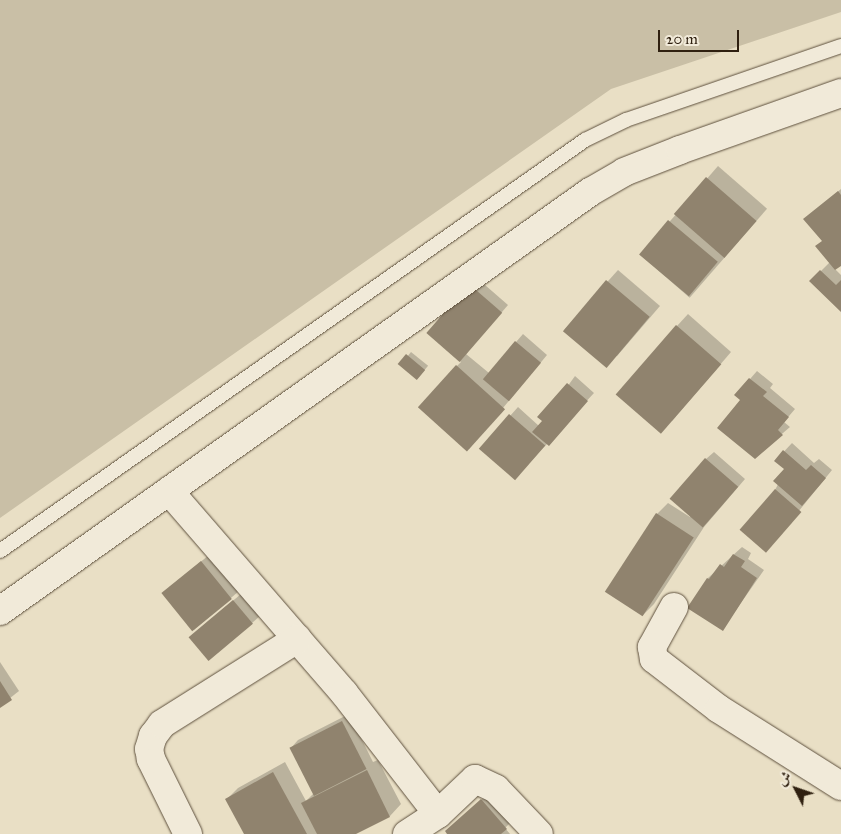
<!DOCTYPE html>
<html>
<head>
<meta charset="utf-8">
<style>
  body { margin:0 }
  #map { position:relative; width:841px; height:834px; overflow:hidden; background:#e9dfc5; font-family:"IM FELL Great Primer",Amiri,serif }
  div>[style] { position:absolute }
  .green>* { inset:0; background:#c9bfa6 }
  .shadow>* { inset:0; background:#0003; transform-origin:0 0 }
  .building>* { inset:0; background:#90836e; transform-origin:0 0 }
  .roads { filter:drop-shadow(0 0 1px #5e503d) drop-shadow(0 0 1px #5e503d) }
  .lane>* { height:14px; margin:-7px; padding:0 7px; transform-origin:7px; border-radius:7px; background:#f1ead9 }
  .street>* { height:28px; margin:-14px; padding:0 14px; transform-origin:14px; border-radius:14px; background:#f1ead9 }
  .secondary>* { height:28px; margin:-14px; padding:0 14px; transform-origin:14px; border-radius:14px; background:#f1ead9 }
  span { translate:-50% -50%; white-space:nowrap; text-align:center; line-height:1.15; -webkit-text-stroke:4px #f1ead9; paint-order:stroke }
  .north { position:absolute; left:771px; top:764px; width:50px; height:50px; -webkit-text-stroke:4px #f1ead9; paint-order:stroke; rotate:311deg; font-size:14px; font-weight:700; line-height:20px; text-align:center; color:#2f2010 }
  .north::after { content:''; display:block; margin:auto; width:18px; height:22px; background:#2f2010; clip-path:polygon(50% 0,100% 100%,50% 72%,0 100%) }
  .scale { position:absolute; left:658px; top:30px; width:81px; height:22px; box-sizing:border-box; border:2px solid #2f2010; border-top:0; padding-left:6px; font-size:15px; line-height:18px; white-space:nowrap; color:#2f2010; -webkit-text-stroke:4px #f1ead9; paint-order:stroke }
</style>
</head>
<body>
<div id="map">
  <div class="green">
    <i style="clip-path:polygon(0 0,841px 0,841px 12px,611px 89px,0 518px)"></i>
  </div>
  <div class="shadow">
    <i style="left:718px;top:166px;width:65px;height:118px;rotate:41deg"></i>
    <i style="clip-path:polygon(841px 189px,841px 264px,835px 269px,841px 275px,841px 309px,811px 281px,830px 262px,813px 212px)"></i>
    <i style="clip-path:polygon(618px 270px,660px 306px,617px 356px,564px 330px)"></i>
    <i style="clip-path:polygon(477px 278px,508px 305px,466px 354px,489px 373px,523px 334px,547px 355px,469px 449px,457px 366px,461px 362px,428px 333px)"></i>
    <i style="clip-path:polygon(688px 314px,731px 352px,672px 421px,677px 326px)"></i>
    <i style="left:411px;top:352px;width:22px;height:17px;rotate:39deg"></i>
    <i style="clip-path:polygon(757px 371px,773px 384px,770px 388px,795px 409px,784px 422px,790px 427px,755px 457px,742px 400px,736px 395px)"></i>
    <i style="clip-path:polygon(575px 376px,594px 393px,522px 471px,481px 449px,518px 407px,539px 426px)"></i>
    <i style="clip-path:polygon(792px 443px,814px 463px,819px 459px,832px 470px,773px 543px,775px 490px,786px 469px,776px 460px)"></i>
    <i style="clip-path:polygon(714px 452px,745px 479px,704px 527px,654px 604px,643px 615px,657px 514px,668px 503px,690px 517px,706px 459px)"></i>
    <i style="clip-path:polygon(742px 547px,751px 553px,748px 559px,764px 570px,722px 630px,708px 578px)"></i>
    <i style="clip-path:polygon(209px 555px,239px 591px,194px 630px,171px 586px)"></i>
    <i style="clip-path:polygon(241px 594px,260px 616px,252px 623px,198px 630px)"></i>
    <i style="clip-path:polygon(0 662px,19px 691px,0 706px)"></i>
    <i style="clip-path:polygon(349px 714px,373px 762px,378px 760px,401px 804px,390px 816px,354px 834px,246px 834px,227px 799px,238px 788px,285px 762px,306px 801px,314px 793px,291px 748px,298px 740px)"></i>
    <i style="clip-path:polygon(489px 793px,513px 820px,505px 828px,510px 834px,449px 834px,454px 824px)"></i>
  </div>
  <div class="building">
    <i style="left:706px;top:177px;width:67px;height:49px;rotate:41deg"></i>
    <i style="clip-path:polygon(838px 191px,841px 195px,841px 266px,835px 270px,815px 246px,822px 241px,803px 219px)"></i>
    <i style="left:668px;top:220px;width:65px;height:45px;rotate:40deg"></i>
    <i style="clip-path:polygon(820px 270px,836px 285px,841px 280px,841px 312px,809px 281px)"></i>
    <i style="left:606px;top:280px;width:57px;height:67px;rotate:40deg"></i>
    <i style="left:469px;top:284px;width:44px;height:65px;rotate:41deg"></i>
    <i style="left:676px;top:325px;width:60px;height:92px;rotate:41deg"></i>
    <i style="left:515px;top:341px;width:34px;height:50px;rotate:40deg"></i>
    <i style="left:406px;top:354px;width:25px;height:13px;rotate:40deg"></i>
    <i style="left:456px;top:365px;width:66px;height:57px;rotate:42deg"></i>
    <i style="clip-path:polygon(749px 378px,767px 392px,763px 396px,789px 417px,778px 430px,783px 435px,755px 459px,717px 428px,740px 400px,734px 395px)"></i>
    <i style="clip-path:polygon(567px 383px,588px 401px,549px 446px,532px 432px,542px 421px,537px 417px)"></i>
    <i style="left:509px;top:414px;width:48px;height:46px;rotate:41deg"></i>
    <i style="clip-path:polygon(783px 450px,806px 470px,811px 465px,826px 478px,802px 506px,773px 481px,784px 469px,774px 461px)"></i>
    <i style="left:705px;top:458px;width:44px;height:54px;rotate:41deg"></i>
    <i style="left:775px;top:489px;width:35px;height:54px;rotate:41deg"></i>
    <i style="left:656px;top:513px;width:45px;height:94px;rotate:33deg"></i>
    <i style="clip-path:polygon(733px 554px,745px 561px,741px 567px,757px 578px,723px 631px,687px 608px,707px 578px,709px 579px,720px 564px,724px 567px)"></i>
    <i style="left:201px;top:561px;width:49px;height:51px;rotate:51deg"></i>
    <i style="left:233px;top:600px;width:31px;height:58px;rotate:50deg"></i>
    <i style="clip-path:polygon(0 681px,12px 700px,0 708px)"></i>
    <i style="left:342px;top:721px;width:54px;height:59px;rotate:63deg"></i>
    <i style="clip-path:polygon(367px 770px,390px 817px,356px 834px,317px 834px,301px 803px)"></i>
    <i style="clip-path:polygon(273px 772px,307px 834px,244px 834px,225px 799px)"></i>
    <i style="clip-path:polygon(481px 799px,507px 829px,501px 834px,447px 834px,445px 831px)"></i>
  </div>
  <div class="roads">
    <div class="lane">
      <i style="left:0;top:551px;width:715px;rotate:-35.09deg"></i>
      <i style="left:585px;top:140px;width:46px;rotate:-26deg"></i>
      <i style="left:626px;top:120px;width:227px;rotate:-19deg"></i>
    </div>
    <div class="street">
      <i style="left:169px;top:491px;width:267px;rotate:49.1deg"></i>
      <i style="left:344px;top:693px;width:153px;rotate:52.2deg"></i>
      <i style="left:438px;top:814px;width:37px;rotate:147deg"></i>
      <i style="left:674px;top:607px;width:46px;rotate:118.8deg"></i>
      <i style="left:652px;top:647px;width:12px;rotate:81deg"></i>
      <i style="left:654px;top:659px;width:82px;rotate:37.6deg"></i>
      <i style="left:719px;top:709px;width:144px;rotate:32.3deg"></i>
      <i style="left:438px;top:814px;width:51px;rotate:-43.4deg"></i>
      <i style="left:475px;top:779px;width:23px;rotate:25deg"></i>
      <i style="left:496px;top:789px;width:62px;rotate:46.3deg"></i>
      <i style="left:188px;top:834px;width:84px;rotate:-116.3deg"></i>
      <i style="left:151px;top:759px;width:10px;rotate:-101deg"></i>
      <i style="left:149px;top:749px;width:14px;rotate:-73deg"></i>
      <i style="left:153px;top:736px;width:15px;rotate:-53deg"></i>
      <i style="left:162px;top:724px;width:160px;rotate:-32.2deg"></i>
    </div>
    <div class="secondary">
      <i style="left:0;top:611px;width:724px;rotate:-35.38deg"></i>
      <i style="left:590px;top:192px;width:39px;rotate:-30deg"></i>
      <i style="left:624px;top:172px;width:60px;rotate:-21.4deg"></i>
      <i style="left:680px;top:150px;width:171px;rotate:-19.5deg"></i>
    </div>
  </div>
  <div class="north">ش</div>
  <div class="scale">20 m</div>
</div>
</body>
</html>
